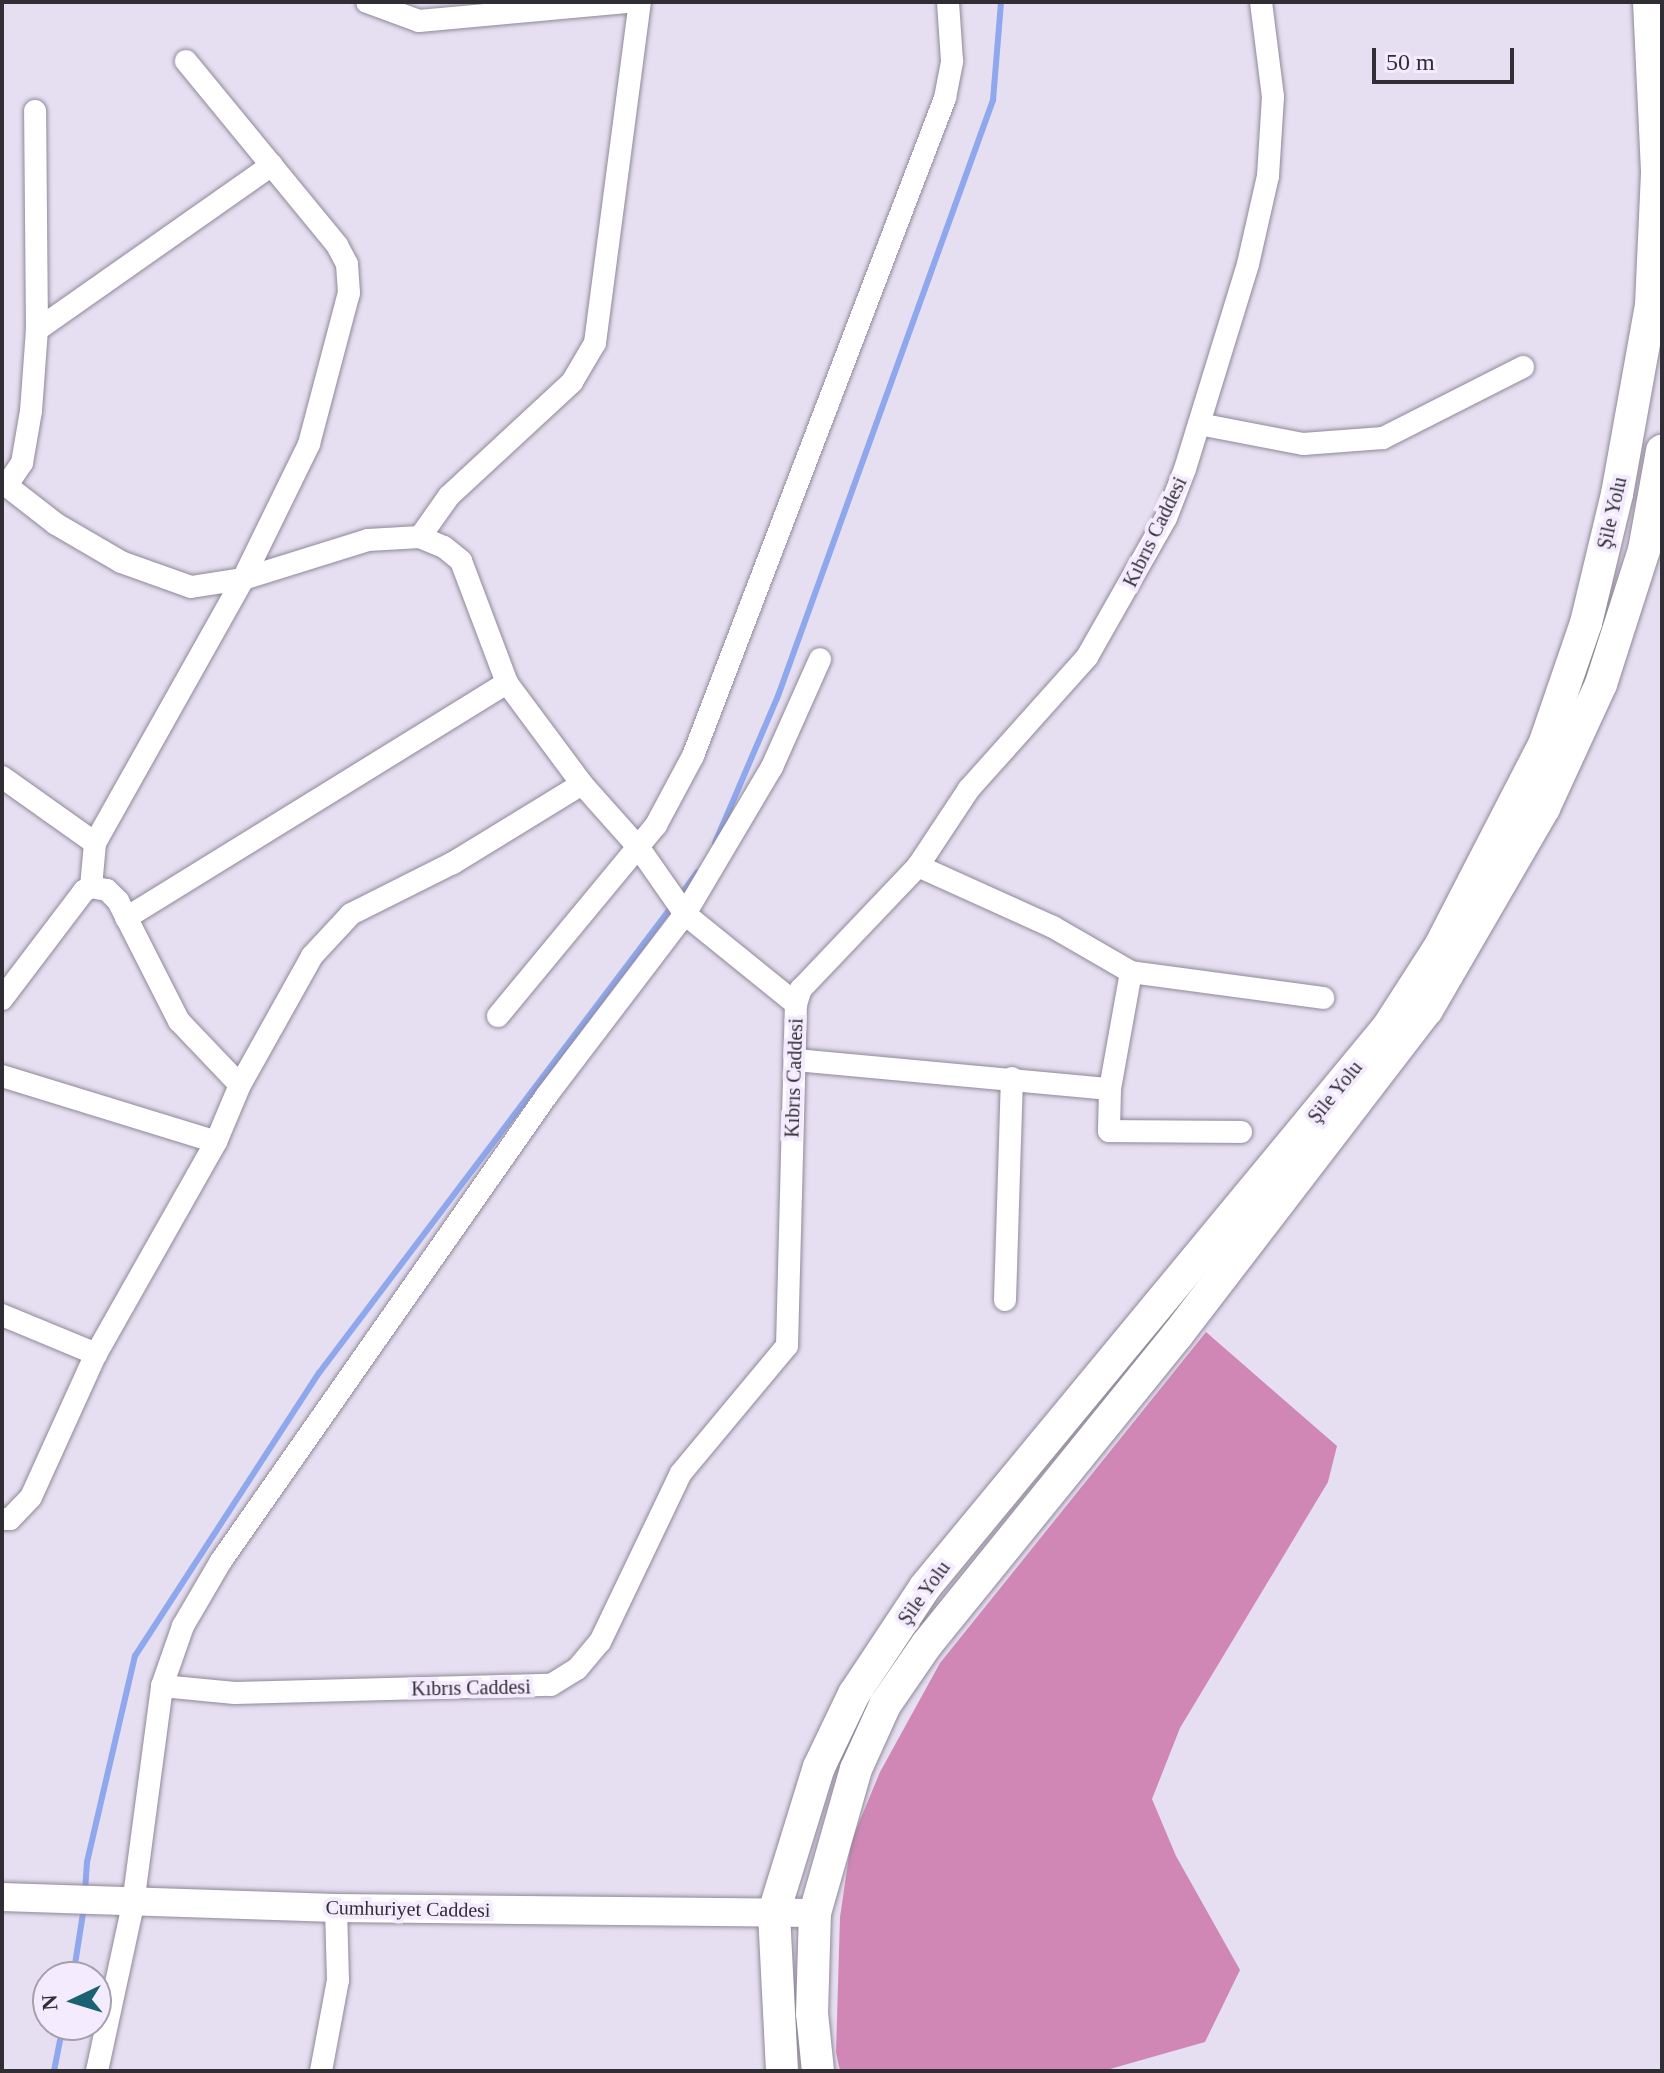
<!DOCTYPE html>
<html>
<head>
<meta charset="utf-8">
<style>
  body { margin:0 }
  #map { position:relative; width:1664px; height:2073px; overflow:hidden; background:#e6dff1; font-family:Georgia,serif }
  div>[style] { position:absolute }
  .forest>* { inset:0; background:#d087b6 }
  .stream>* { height:6px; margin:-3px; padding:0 3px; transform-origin:3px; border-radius:3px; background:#8ea7ed }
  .roads { filter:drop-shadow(0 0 2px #908899) drop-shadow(0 0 2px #908899) }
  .minor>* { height:22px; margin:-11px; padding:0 11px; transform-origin:11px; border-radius:11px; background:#fff }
  .major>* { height:28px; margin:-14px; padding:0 14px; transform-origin:14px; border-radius:14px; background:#fff }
  .highway>* { height:32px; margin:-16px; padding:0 16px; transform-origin:16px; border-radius:16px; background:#fff }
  span { translate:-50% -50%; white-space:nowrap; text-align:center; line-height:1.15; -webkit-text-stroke:8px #f4ecfe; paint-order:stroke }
  .street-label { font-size:20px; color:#302d34 }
  .frame { position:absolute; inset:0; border:4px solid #302d34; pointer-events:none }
  .north { position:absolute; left:32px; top:1961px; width:80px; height:80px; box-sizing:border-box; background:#f4ecfe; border:2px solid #a6a0ad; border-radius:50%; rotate:266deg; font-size:22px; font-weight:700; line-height:32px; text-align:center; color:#302d34 }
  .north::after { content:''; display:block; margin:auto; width:28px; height:36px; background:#1a6271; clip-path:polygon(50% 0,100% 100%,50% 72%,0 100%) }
  .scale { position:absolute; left:1372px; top:48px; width:142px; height:36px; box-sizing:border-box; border:4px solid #302d34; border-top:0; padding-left:10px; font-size:24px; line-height:28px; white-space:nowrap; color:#302d34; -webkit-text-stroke:6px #f4ecfe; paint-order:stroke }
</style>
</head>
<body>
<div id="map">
  <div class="forest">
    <i style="clip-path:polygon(1206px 1332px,1337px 1446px,1328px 1482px,1180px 1728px,1152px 1799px,1176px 1856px,1240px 1970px,1205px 2042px,1103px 2071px,840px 2071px,836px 2052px,840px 1917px,851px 1842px,880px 1772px,940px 1663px)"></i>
  </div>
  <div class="stream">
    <i style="left:715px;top:843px;width:160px;rotate:-66.8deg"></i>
    <i style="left:778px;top:696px;width:634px;rotate:-70.16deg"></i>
    <i style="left:993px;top:100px;width:98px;rotate:-85.3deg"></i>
    <i style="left:680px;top:896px;width:29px;rotate:-54deg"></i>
    <i style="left:85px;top:1891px;width:29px;rotate:-86deg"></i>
    <i style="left:87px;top:1862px;width:212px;rotate:-76.9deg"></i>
    <i style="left:135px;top:1656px;width:338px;rotate:-57deg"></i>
    <i style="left:319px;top:1373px;width:587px;rotate:-52.9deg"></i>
    <i style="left:73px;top:1977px;width:71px;rotate:-81.1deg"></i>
    <i style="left:54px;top:2071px;width:47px;rotate:-78.9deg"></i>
  </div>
  <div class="roads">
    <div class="minor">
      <i style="left:367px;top:2px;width:55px;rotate:20.1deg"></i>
      <i style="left:419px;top:21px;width:211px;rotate:-5.2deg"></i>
      <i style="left:37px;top:330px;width:287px;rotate:-35.1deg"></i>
      <i style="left:1199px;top:424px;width:106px;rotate:10.9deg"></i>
      <i style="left:1303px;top:444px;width:80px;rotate:-4.3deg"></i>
      <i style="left:1383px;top:438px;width:157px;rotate:-26.9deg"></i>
      <i style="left:2px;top:482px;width:68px;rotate:37.9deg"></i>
      <i style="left:56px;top:524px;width:75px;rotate:30.3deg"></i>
      <i style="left:121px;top:562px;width:74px;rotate:19.7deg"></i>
      <i style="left:191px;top:587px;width:53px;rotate:-8.7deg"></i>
      <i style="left:243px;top:579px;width:131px;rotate:-17.3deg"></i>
      <i style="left:368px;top:540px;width:52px;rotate:-3.3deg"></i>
      <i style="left:420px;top:537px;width:26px;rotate:23deg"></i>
      <i style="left:444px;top:547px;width:22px;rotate:39deg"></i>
      <i style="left:461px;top:561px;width:130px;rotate:69.3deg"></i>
      <i style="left:507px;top:683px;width:126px;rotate:53.4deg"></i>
      <i style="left:582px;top:784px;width:86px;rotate:48.3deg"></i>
      <i style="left:639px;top:848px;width:80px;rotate:55.1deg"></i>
      <i style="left:685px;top:914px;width:143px;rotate:39deg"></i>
      <i style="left:7px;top:485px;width:27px;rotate:-56deg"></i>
      <i style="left:22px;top:463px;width:53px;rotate:-80.2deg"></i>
      <i style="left:31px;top:411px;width:81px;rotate:-85.8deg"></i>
      <i style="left:37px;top:330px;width:219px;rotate:-90.5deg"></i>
      <i style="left:420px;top:537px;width:50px;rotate:-54.7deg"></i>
      <i style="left:449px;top:496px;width:168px;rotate:-42.8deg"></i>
      <i style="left:572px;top:382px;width:45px;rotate:-59.5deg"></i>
      <i style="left:595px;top:343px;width:344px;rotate:-82.5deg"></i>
      <i style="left:2px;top:777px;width:114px;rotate:35.4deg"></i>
      <i style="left:918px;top:866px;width:148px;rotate:24.3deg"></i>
      <i style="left:1053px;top:927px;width:90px;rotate:30deg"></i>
      <i style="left:1131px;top:972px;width:194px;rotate:7.7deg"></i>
      <i style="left:91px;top:887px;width:44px;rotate:-84.8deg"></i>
      <i style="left:95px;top:843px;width:303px;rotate:-60.7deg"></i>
      <i style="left:243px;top:579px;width:150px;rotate:-63.9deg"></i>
      <i style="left:309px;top:444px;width:156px;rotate:-75.2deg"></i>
      <i style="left:349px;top:293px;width:29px;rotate:-94deg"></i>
      <i style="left:347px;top:264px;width:21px;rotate:-118deg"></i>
      <i style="left:337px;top:245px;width:238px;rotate:-129.4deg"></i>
      <i style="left:126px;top:918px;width:448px;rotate:-31.7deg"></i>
      <i style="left:1131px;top:972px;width:119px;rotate:100.2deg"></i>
      <i style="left:1110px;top:1089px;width:42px;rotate:91.4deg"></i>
      <i style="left:1109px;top:1131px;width:132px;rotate:0.4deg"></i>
      <i style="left:2px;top:999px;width:136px;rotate:-52.8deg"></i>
      <i style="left:84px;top:891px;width:8px;rotate:-30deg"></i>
      <i style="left:91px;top:887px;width:16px;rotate:11deg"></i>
      <i style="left:107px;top:890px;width:16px;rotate:45deg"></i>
      <i style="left:118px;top:901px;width:135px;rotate:63.1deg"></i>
      <i style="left:179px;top:1021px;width:88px;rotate:46.4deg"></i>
      <i style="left:498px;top:1016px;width:248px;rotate:-50.4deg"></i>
      <i style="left:656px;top:825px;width:78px;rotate:-61.8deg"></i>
      <i style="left:693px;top:756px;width:705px;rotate:-69.04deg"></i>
      <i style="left:945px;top:98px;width:38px;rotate:-79deg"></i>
      <i style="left:952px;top:61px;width:59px;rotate:-93.9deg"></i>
      <i style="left:796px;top:1060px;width:315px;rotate:5.3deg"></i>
      <i style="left:2px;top:1076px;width:224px;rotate:17.1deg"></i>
      <i style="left:1005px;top:1300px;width:222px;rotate:-88.2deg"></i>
      <i style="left:2px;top:1315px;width:102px;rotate:22.5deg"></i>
      <i style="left:2px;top:1519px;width:8px"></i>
      <i style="left:10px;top:1519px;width:30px;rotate:-46deg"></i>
      <i style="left:31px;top:1497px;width:157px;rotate:-65.6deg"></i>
      <i style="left:96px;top:1354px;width:244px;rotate:-60.5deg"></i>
      <i style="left:216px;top:1142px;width:62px;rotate:-67.2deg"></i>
      <i style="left:240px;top:1085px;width:148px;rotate:-60.8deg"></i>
      <i style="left:312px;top:956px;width:57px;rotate:-47.1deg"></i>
      <i style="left:351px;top:914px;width:114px;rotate:-26.6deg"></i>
      <i style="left:453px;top:863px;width:151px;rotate:-31.5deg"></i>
      <i style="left:162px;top:1686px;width:73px;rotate:5.5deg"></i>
      <i style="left:235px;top:1693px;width:316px;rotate:-1.5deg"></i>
      <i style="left:551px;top:1685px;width:31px;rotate:-32deg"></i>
      <i style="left:577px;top:1669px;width:35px;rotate:-50deg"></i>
      <i style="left:600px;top:1642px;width:187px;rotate:-64.4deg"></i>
      <i style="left:681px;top:1473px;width:165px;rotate:-50.2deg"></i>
      <i style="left:787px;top:1346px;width:342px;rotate:-88.5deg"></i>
      <i style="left:796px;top:1004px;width:16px;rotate:-72deg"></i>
      <i style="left:801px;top:989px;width:170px;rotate:-46.4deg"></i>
      <i style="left:918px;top:866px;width:92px;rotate:-56.5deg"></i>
      <i style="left:969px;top:789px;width:177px;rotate:-48.2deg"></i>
      <i style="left:1087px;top:657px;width:160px;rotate:-60.4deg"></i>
      <i style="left:1166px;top:518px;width:53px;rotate:-68.8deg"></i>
      <i style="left:1185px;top:469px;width:214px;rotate:-72.9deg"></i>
      <i style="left:1248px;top:264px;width:90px;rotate:-77.2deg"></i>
      <i style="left:1268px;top:176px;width:79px;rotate:-86.4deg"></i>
      <i style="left:1273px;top:97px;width:96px;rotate:-97.2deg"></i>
      <i style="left:97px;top:2071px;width:171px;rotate:-77.8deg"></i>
      <i style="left:133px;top:1904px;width:220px;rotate:-82.4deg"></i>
      <i style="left:162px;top:1686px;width:64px;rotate:-70.7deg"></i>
      <i style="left:183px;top:1626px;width:75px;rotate:-59.7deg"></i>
      <i style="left:221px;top:1561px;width:569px;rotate:-55.02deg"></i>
      <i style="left:547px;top:1095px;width:228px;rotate:-52.7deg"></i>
      <i style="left:685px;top:914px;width:171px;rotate:-59.4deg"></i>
      <i style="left:772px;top:767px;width:118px;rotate:-66deg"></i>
      <i style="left:321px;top:2071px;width:93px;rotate:-79.4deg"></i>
      <i style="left:338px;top:1980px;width:72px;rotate:-91.6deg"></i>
    </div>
    <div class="major">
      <i style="left:2px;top:1897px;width:334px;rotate:1.9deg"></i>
      <i style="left:336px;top:1908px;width:479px;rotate:0.6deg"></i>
    </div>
    <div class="highway">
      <i style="left:782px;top:2071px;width:159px;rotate:-92.9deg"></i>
      <i style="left:774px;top:1912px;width:152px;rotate:-72.8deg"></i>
      <i style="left:819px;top:1767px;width:81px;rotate:-64.4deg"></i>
      <i style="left:854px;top:1694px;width:128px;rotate:-56.4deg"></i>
      <i style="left:925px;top:1587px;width:727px;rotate:-50.42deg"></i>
      <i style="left:1388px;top:1027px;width:94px;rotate:-57.2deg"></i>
      <i style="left:1439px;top:948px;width:229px;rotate:-62.7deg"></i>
      <i style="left:1544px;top:745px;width:129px;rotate:-71deg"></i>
      <i style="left:1586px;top:623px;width:133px;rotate:-76.5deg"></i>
      <i style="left:1617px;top:494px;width:192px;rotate:-79.8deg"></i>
      <i style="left:1651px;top:305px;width:134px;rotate:-87.4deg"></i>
      <i style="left:1657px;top:171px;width:169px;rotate:-92.7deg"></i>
      <i style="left:818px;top:2071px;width:58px;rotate:-95.9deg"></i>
      <i style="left:812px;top:2013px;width:100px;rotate:-88.3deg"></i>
      <i style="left:815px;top:1913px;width:150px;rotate:-74.1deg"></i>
      <i style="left:856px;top:1769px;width:70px;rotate:-65.6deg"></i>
      <i style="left:885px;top:1705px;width:74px;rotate:-55.5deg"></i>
      <i style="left:927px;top:1644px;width:399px;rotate:-51deg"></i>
      <i style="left:1178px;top:1334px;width:409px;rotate:-52.5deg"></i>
      <i style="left:1427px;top:1010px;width:233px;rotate:-59.9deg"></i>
      <i style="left:1544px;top:808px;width:136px;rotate:-65.3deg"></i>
      <i style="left:1601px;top:684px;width:141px;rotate:-72.2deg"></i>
      <i style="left:1644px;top:550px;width:101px;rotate:-79.7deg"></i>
    </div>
  </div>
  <div class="street-label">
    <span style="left:1612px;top:513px;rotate:-77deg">Şile Yolu</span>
    <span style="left:1155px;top:532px;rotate:-64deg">Kıbrıs Caddesi</span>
    <span style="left:794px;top:1078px;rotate:-88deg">Kıbrıs Caddesi</span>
    <span style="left:1335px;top:1092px;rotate:-51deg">Şile Yolu</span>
    <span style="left:924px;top:1593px;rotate:-54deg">Şile Yolu</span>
    <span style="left:471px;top:1688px;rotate:-1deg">Kıbrıs Caddesi</span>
    <span style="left:408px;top:1909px;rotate:1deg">Cumhuriyet Caddesi</span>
  </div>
  <div class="frame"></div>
  <div class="north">N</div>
  <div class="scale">50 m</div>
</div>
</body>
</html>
